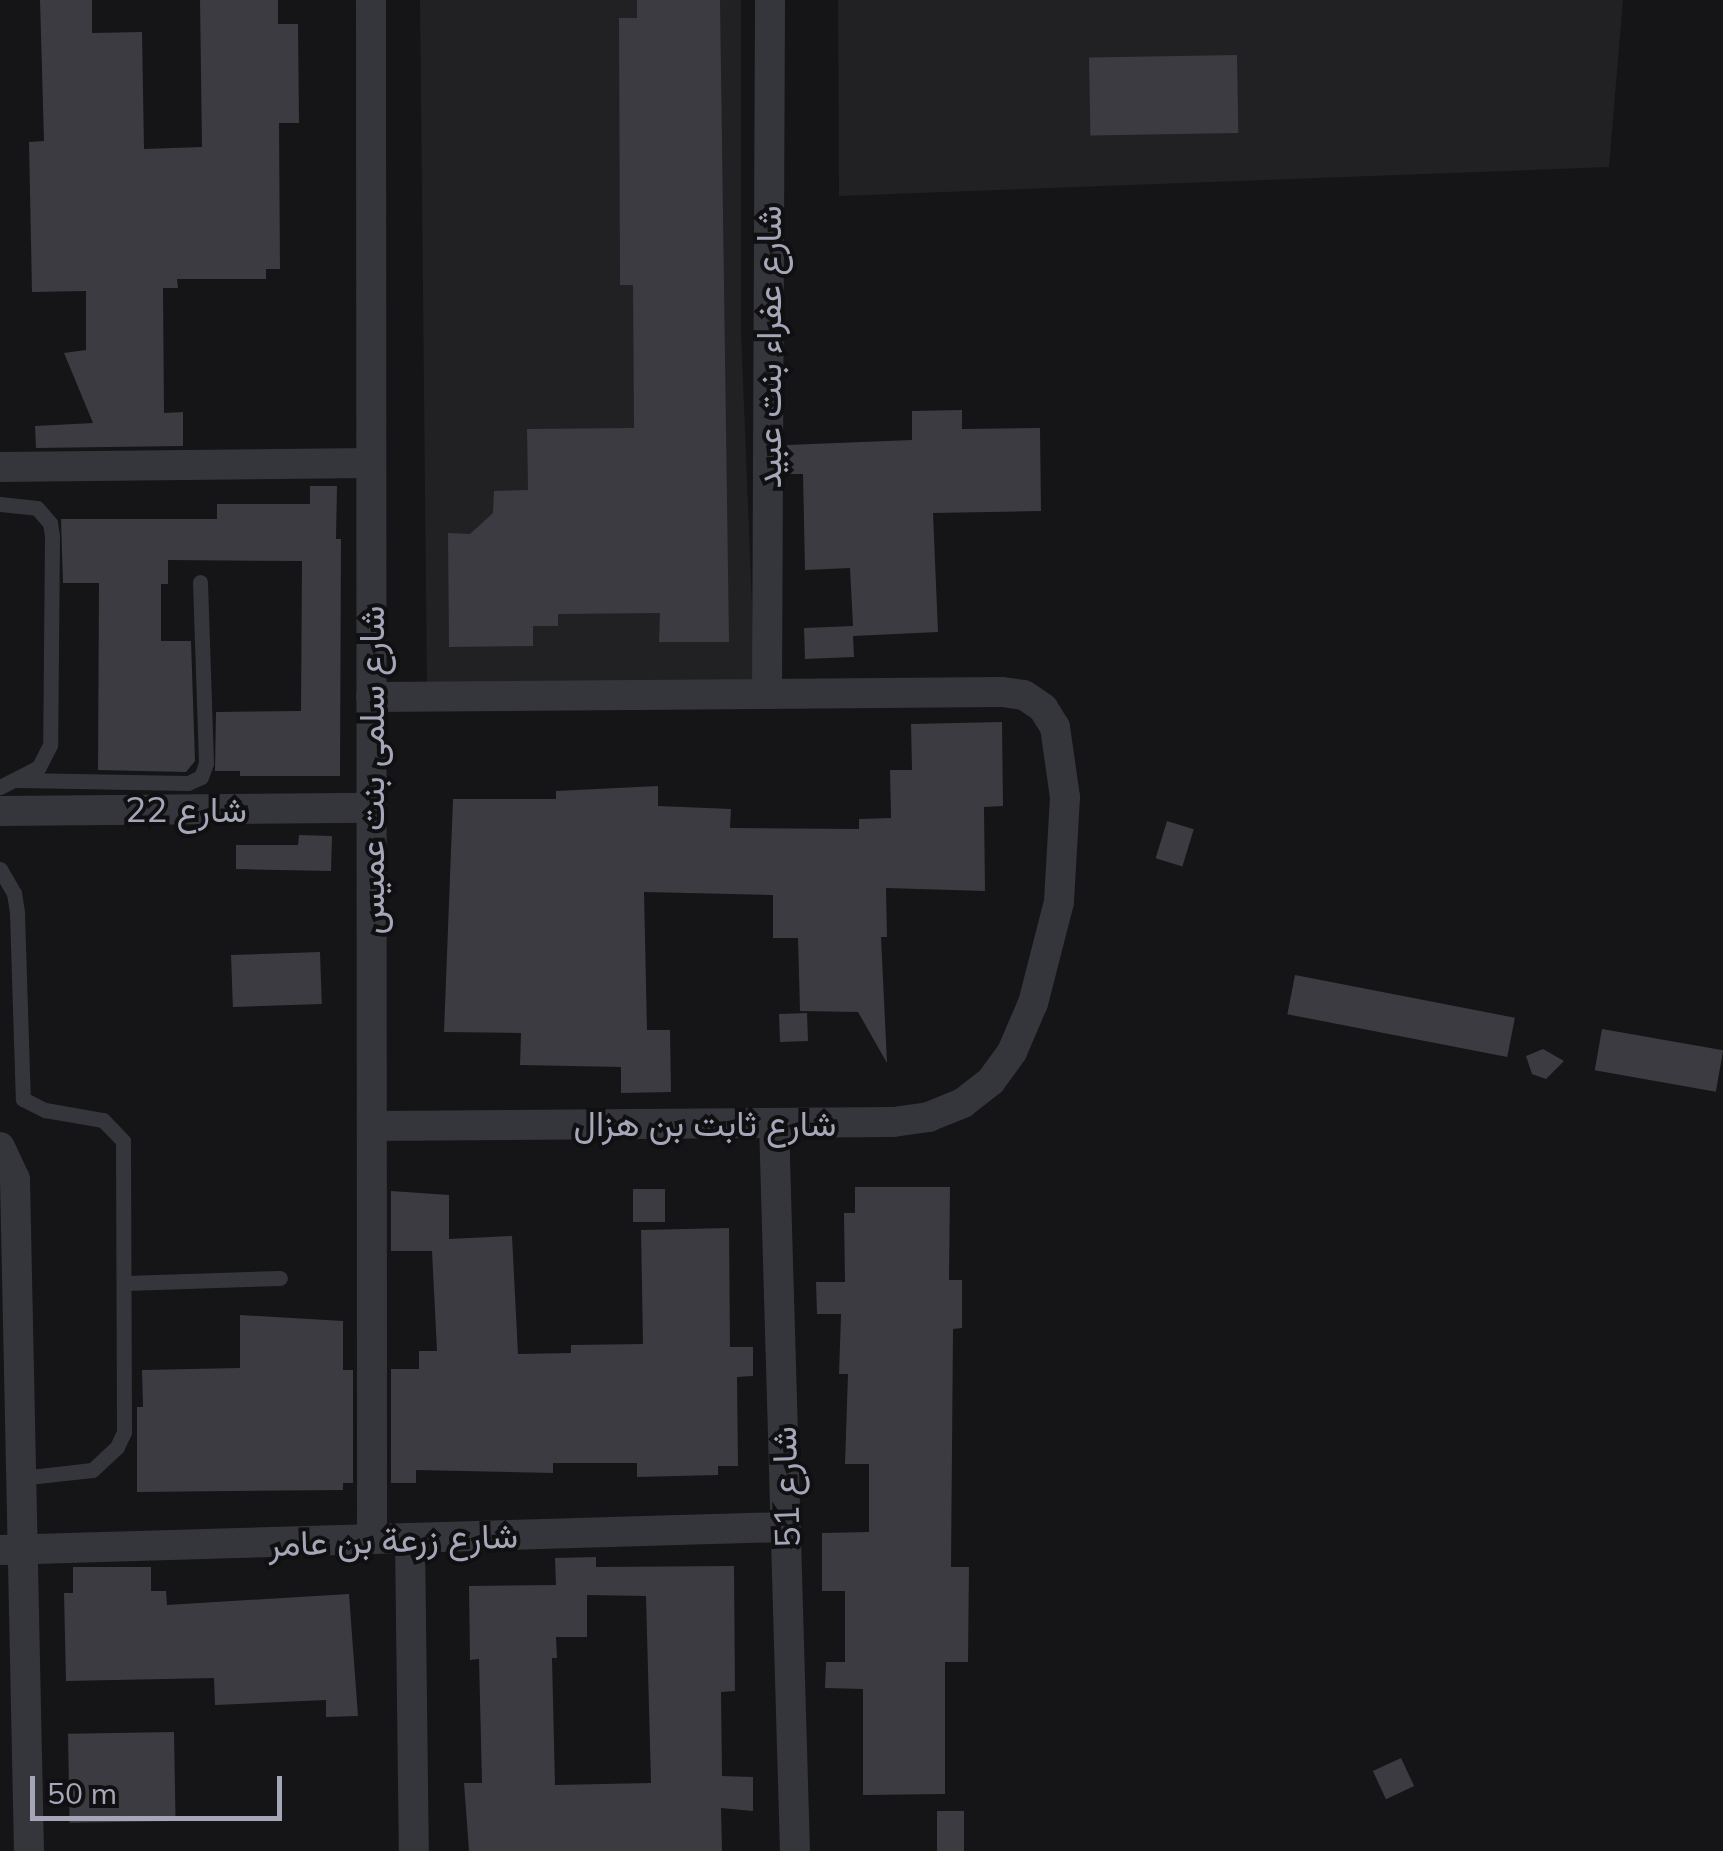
<!DOCTYPE html>
<html>
<head>
<meta charset="utf-8">
<style>
  body { margin:0 }
  #map { position:relative; width:1723px; height:1851px; overflow:hidden; background:#151416; font-family:Mulish,Vazirmatn,sans-serif }
  div>[style] { position:absolute }
  .built>* { inset:0; background:#212023 }
  .building>* { inset:0; background:#3c3b41; transform-origin:0 0 }
  .lane>* { height:15px; margin:-7.5px; padding:0 7.5px; transform-origin:7.5px; border-radius:7.5px; background:#35353c }
  .street>* { height:30px; margin:-15px; padding:0 15px; transform-origin:15px; border-radius:15px; background:#35353c }
  span { translate:-50% -50%; white-space:nowrap; text-align:center; line-height:1.15; -webkit-text-stroke:8px #100f11; paint-order:stroke }
  .street-label { font-size:35px; color:#a5a7b8 }
  .scale { position:absolute; left:30px; top:1776px; width:252px; height:45px; box-sizing:border-box; border:5px solid #a5a7b8; border-top:0; padding-left:12px; font-size:30px; line-height:35px; white-space:nowrap; color:#a5a7b8; -webkit-text-stroke:8px #100f11; paint-order:stroke }
</style>
</head>
<body>
<div id="map">
  <div class="built">
    <i style="clip-path:polygon(420px 0,741px 0,741px 331px,755px 679px,427px 689px)"></i>
    <i style="clip-path:polygon(838px 0,1623px 0,1609px 167px,839px 196px)"></i>
  </div>
  <div class="building">
    <i style="clip-path:polygon(40px 0,92px 0,92px 33px,142px 32px,144px 149px,202px 147px,200px 0,278px 0,278px 24px,298px 24px,299px 123px,279px 123px,280px 269px,266px 269px,266px 279px,177px 279px,178px 288px,163px 288px,164px 413px,183px 412px,183px 446px,36px 448px,35px 426px,93px 423px,64px 353px,86px 350px,86px 291px,32px 292px,29px 142px,44px 141px)"></i>
    <i style="clip-path:polygon(637px 0,720px 0,729px 642px,659px 642px,660px 613px,558px 614px,558px 626px,533px 626px,533px 646px,449px 647px,448px 533px,470px 534px,493px 513px,494px 491px,528px 490px,527px 429px,634px 428px,633px 285px,620px 285px,619px 18px,637px 18px)"></i>
    <i style="left:1237px;top:55px;width:78px;height:148px;rotate:89deg"></i>
    <i style="clip-path:polygon(962px 410px,962px 429px,1040px 428px,1041px 511px,933px 513px,938px 632px,853px 636px,854px 657px,805px 659px,804px 628px,853px 626px,850px 568px,805px 570px,803px 474px,787px 474px,787px 445px,912px 440px,912px 411px)"></i>
    <i style="clip-path:polygon(310px 486px,337px 486px,336px 539px,341px 539px,340px 776px,240px 776px,240px 771px,215px 771px,216px 712px,301px 711px,302px 561px,168px 560px,168px 584px,161px 584px,161px 641px,191px 641px,195px 761px,186px 772px,98px 770px,99px 583px,63px 583px,61px 519px,217px 519px,217px 504px,310px 504px)"></i>
    <i style="clip-path:polygon(1002px 722px,1003px 806px,984px 807px,985px 891px,886px 888px,887px 937px,881px 937px,887px 1063px,858px 1012px,800px 1011px,798px 938px,773px 938px,773px 895px,644px 892px,647px 1030px,670px 1030px,671px 1092px,621px 1093px,621px 1067px,520px 1065px,521px 1033px,444px 1032px,453px 799px,556px 799px,556px 791px,658px 786px,658px 806px,731px 809px,730px 828px,859px 829px,859px 819px,891px 818px,890px 770px,912px 770px,911px 724px)"></i>
    <i style="left:1167px;top:821px;width:28px;height:39px;rotate:17deg"></i>
    <i style="clip-path:polygon(299px 835px,332px 836px,331px 871px,236px 869px,236px 845px,298px 845px)"></i>
    <i style="left:320px;top:952px;width:52px;height:89px;rotate:88deg"></i>
    <i style="left:1295px;top:975px;width:224px;height:40px;rotate:11deg"></i>
    <i style="left:807px;top:1013px;width:28px;height:28px;rotate:88deg"></i>
    <i style="left:1602px;top:1029px;width:123px;height:42px;rotate:10deg"></i>
    <i style="clip-path:polygon(1543px 1049px,1564px 1061px,1546px 1079px,1532px 1074px,1526px 1056px)"></i>
    <i style="clip-path:polygon(855px 1187px,950px 1187px,949px 1280px,962px 1280px,962px 1328px,953px 1329px,951px 1567px,969px 1567px,968px 1662px,945px 1662px,945px 1794px,863px 1795px,863px 1689px,825px 1688px,826px 1662px,845px 1662px,845px 1591px,822px 1591px,822px 1533px,869px 1532px,869px 1464px,845px 1464px,848px 1374px,839px 1374px,841px 1314px,817px 1314px,816px 1282px,845px 1282px,844px 1213px,855px 1213px)"></i>
    <i style="left:633px;top:1189px;width:32px;height:33px"></i>
    <i style="clip-path:polygon(391px 1191px,449px 1195px,449px 1239px,512px 1236px,518px 1354px,571px 1353px,571px 1345px,643px 1344px,641px 1230px,729px 1228px,730px 1347px,753px 1347px,753px 1376px,737px 1377px,738px 1466px,718px 1466px,718px 1475px,637px 1477px,637px 1463px,553px 1463px,553px 1473px,416px 1470px,416px 1483px,391px 1483px,391px 1369px,419px 1369px,419px 1351px,437px 1351px,432px 1251px,391px 1251px)"></i>
    <i style="clip-path:polygon(240px 1315px,343px 1321px,343px 1370px,353px 1370px,353px 1483px,343px 1483px,343px 1490px,137px 1492px,137px 1407px,143px 1407px,142px 1370px,240px 1368px)"></i>
    <i style="clip-path:polygon(evenodd,596px 1557px,596px 1567px,734px 1566px,735px 1691px,721px 1692px,722px 1776px,753px 1777px,753px 1811px,721px 1808px,722px 1851px,469px 1851px,464px 1783px,482px 1783px,479px 1659px,470px 1660px,469px 1586px,556px 1585px,555px 1558px,596px 1557px,587px 1595px,646px 1596px,651px 1783px,555px 1785px,552px 1658px,557px 1658px,556px 1637px,587px 1637px,587px 1595px)"></i>
    <i style="clip-path:polygon(73px 1567px,151px 1567px,151px 1591px,166px 1591px,167px 1605px,349px 1594px,358px 1716px,326px 1717px,326px 1700px,215px 1705px,214px 1678px,66px 1681px,64px 1593px,73px 1593px)"></i>
    <i style="left:174px;top:1732px;width:89px;height:106px;rotate:89deg"></i>
    <i style="left:1401px;top:1758px;width:31px;height:31px;rotate:65deg"></i>
    <i style="left:937px;top:1811px;width:27px;height:40px"></i>
  </div>
  <div class="lane">
    <i style="left:0;top:504px;width:37px;rotate:6deg"></i>
    <i style="left:37px;top:508px;width:20px;rotate:49deg"></i>
    <i style="left:50px;top:523px;width:13px;rotate:81deg"></i>
    <i style="left:52px;top:536px;width:209px;rotate:90.5deg"></i>
    <i style="left:50px;top:745px;width:25px;rotate:117deg"></i>
    <i style="left:39px;top:767px;width:44px;rotate:152.9deg"></i>
    <i style="left:18px;top:780px;width:170px;rotate:1deg"></i>
    <i style="left:188px;top:783px;width:14px;rotate:-25deg"></i>
    <i style="left:201px;top:777px;width:15px;rotate:-70deg"></i>
    <i style="left:206px;top:763px;width:181px;rotate:-91.9deg"></i>
    <i style="left:0;top:869px;width:28px;rotate:60deg"></i>
    <i style="left:14px;top:893px;width:20px;rotate:81deg"></i>
    <i style="left:17px;top:913px;width:186px;rotate:88.2deg"></i>
    <i style="left:23px;top:1099px;width:25px;rotate:27deg"></i>
    <i style="left:45px;top:1110px;width:59px;rotate:9.8deg"></i>
    <i style="left:103px;top:1120px;width:29px;rotate:46deg"></i>
    <i style="left:123px;top:1141px;width:291px;rotate:89.8deg"></i>
    <i style="left:124px;top:1432px;width:17px;rotate:115deg"></i>
    <i style="left:117px;top:1447px;width:34px;rotate:137deg"></i>
    <i style="left:92px;top:1470px;width:71px;rotate:173.6deg"></i>
    <i style="left:126px;top:1283px;width:154px;rotate:-1.9deg"></i>
  </div>
  <div class="street">
    <i style="left:371px;top:0;width:1539px;rotate:89.96deg"></i>
    <i style="left:0;top:467px;width:371px;rotate:-0.6deg"></i>
    <i style="left:767px;top:694px;width:694px;rotate:-89.75deg"></i>
    <i style="left:371px;top:697px;width:631px;rotate:-0.45deg"></i>
    <i style="left:1002px;top:692px;width:22px;rotate:8deg"></i>
    <i style="left:1024px;top:695px;width:23px;rotate:34deg"></i>
    <i style="left:1043px;top:708px;width:22px;rotate:58deg"></i>
    <i style="left:1055px;top:727px;width:71px;rotate:81.9deg"></i>
    <i style="left:1065px;top:797px;width:105px;rotate:93.3deg"></i>
    <i style="left:1059px;top:902px;width:104px;rotate:104.4deg"></i>
    <i style="left:1033px;top:1003px;width:53px;rotate:113.2deg"></i>
    <i style="left:1012px;top:1052px;width:36px;rotate:126deg"></i>
    <i style="left:991px;top:1081px;width:36px;rotate:142deg"></i>
    <i style="left:963px;top:1103px;width:37px;rotate:158deg"></i>
    <i style="left:929px;top:1117px;width:36px;rotate:172deg"></i>
    <i style="left:893px;top:1122px;width:521px;rotate:179.56deg"></i>
    <i style="left:0;top:811px;width:372px;rotate:-0.5deg"></i>
    <i style="left:774px;top:1123px;width:728px;rotate:88.35deg"></i>
    <i style="left:0;top:1147px;width:35px;rotate:65deg"></i>
    <i style="left:15px;top:1179px;width:672px;rotate:88.81deg"></i>
    <i style="left:410px;top:1538px;width:313px;rotate:89.3deg"></i>
    <i style="left:0;top:1550px;width:786px;rotate:-1.68deg"></i>
  </div>
  <div class="street-label">
    <span style="left:768px;top:347px;rotate:-90deg">شارع عفراء بنت عبيد</span>
    <span style="left:371px;top:770px;rotate:-90deg">شارع سلمى بنت عميس</span>
    <span style="left:186px;top:809px">شارع 22</span>
    <span style="left:705px;top:1123px">شارع ثابت بن هزال</span>
    <span style="left:785px;top:1487px;rotate:-92deg">شارع 51</span>
    <span style="left:393px;top:1539px;rotate:-2deg">شارع زرعة بن عامر</span>
  </div>
  <div class="scale">50 m</div>
</div>
</body>
</html>
